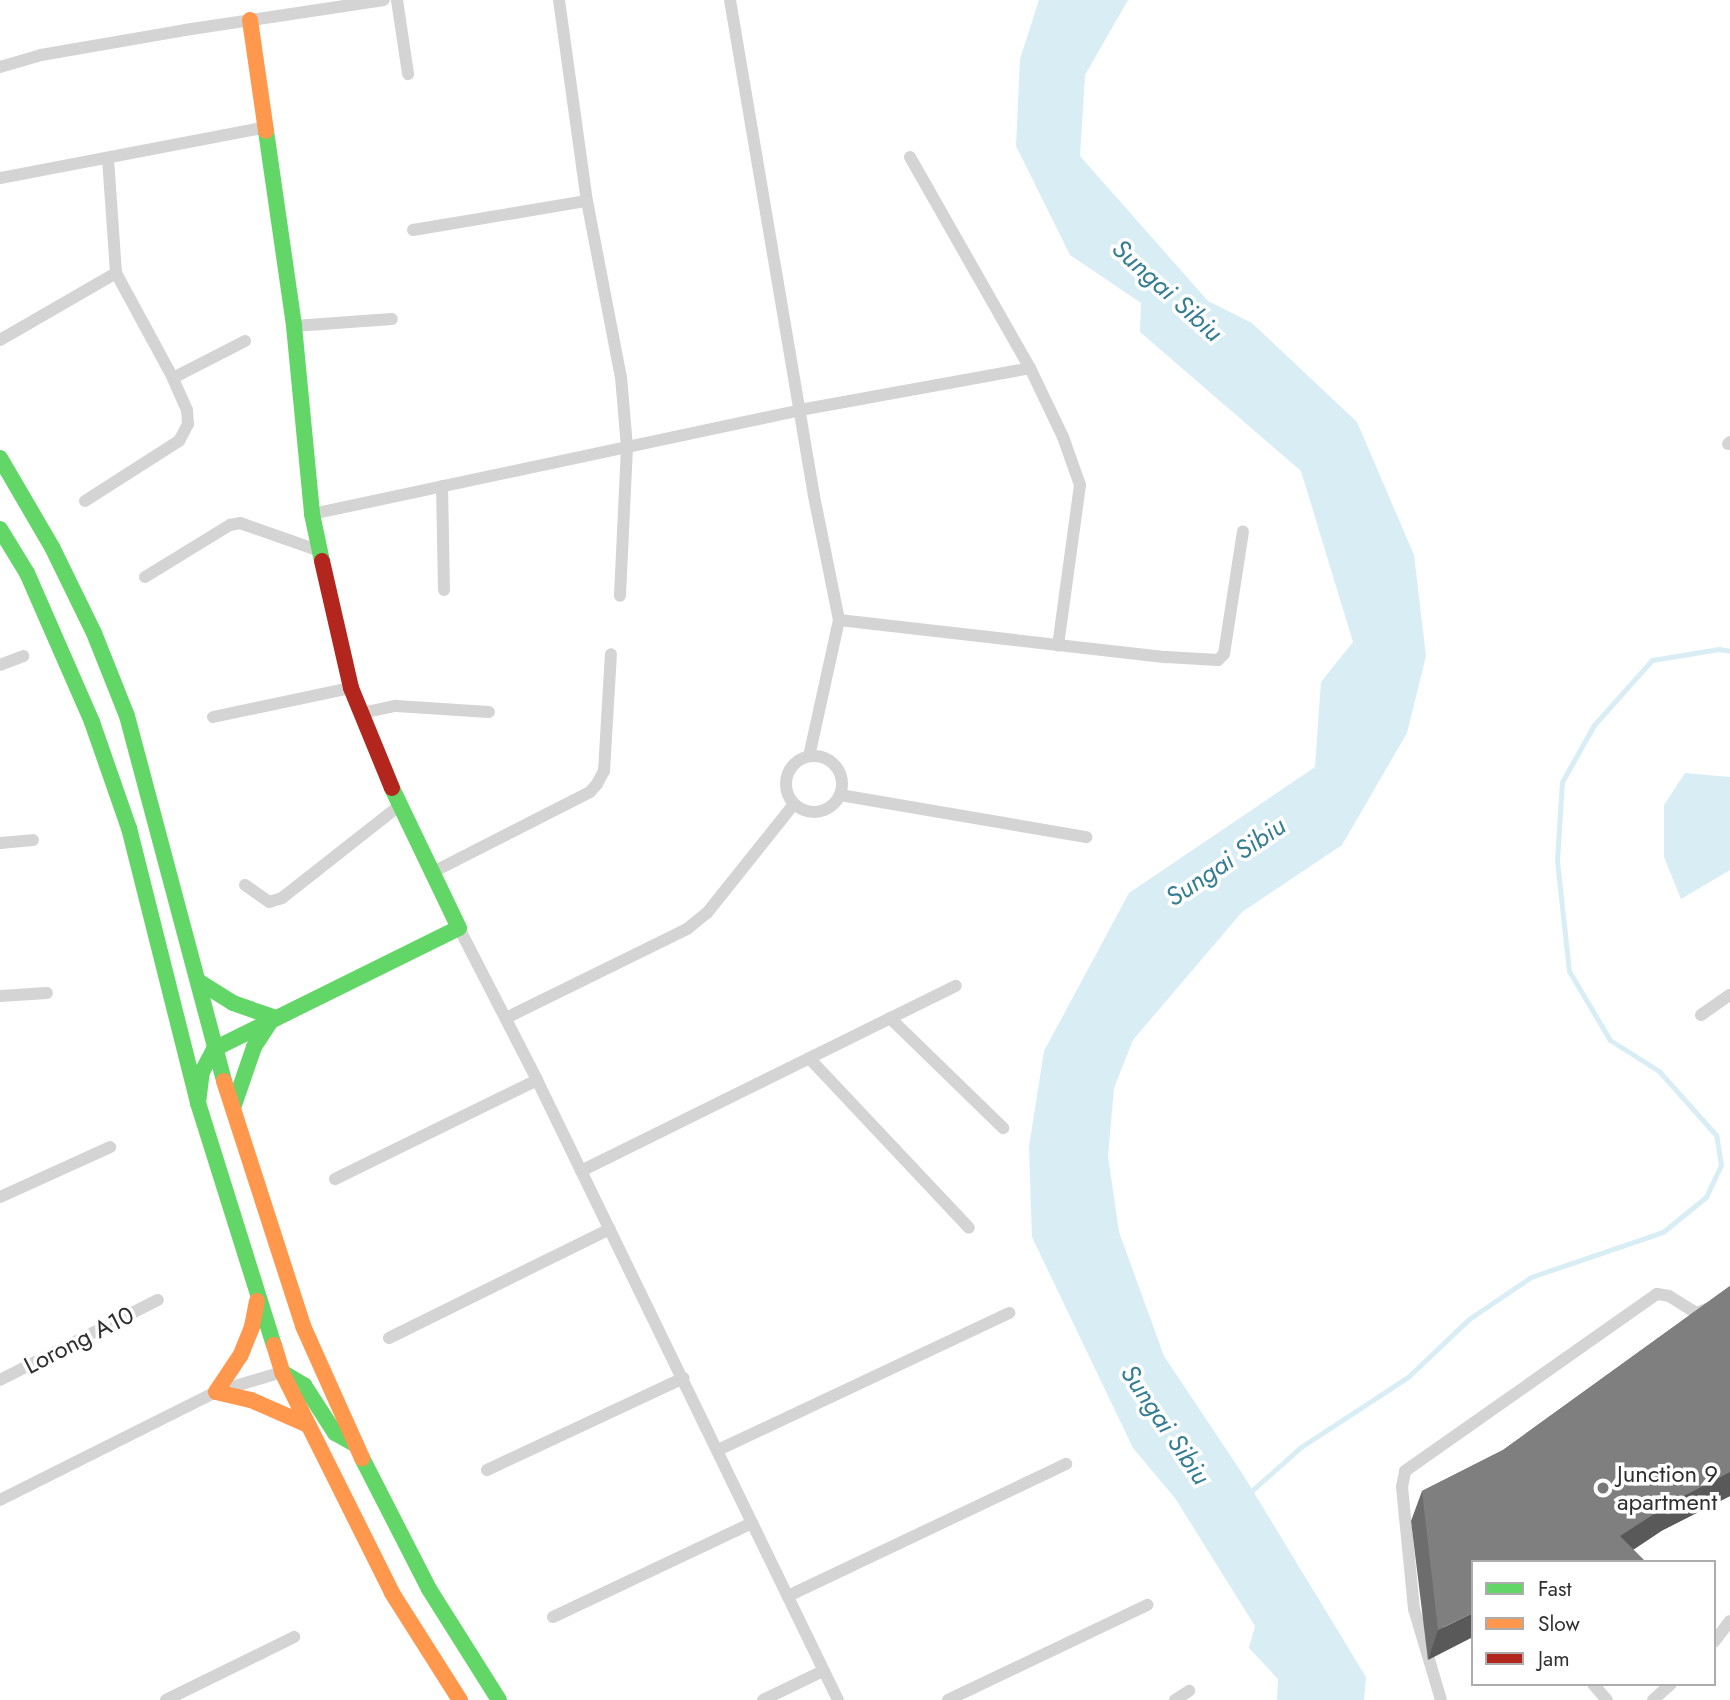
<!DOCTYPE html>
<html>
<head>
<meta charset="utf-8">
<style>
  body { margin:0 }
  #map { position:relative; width:1730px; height:1700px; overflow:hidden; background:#fff; font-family:Jost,sans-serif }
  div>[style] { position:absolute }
  .water>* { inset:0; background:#d8eef4 }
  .stream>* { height:5px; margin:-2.5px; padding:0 2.5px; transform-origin:2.5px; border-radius:2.5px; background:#d8eef4 }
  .street>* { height:12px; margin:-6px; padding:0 6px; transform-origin:6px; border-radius:6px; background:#d4d4d4 }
  .street>.ring { margin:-6px; padding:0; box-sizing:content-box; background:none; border:12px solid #d4d4d4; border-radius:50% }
  .fast>* { height:16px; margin:-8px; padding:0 8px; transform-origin:8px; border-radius:8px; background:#63d668 }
  .slow>* { height:16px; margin:-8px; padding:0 8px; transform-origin:8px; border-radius:8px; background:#ff974d }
  .jam>* { height:16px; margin:-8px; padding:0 8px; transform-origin:8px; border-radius:8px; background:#b3261e }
  .wall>* { inset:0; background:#6d6d6d }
  .shaded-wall>* { inset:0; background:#595959 }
  .building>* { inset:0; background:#7f7f7f }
  .dots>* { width:19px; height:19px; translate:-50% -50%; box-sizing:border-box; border:4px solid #fff; border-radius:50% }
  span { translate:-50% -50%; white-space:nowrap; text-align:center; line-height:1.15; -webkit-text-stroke:7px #fff; paint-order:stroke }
  .street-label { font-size:24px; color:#2f2f2f }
  .poi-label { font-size:24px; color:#2f2f2f }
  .left { translate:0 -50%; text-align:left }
  .water-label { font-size:26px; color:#347d92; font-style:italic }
  .legend { position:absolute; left:1471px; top:1560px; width:245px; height:126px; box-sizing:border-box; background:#fff; border:2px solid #acacac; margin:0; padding:9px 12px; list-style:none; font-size:21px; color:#2f2f2f }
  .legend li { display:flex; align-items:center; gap:14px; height:35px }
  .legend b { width:35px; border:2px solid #acacac }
</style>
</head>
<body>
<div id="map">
  <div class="water">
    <i style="clip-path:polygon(1039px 0,1128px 0,1085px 75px,1080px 156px,1208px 301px,1252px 323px,1357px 422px,1414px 555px,1426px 656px,1407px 733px,1342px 845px,1242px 912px,1133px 1040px,1114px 1088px,1108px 1156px,1119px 1232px,1164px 1356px,1242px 1473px,1366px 1677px,1364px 1700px,1277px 1700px,1278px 1679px,1249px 1648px,1255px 1626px,1175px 1498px,1133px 1448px,1032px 1237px,1029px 1147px,1044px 1051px,1129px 893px,1315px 767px,1321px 682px,1353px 642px,1301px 471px,1140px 332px,1141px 303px,1070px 255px,1016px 146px,1020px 59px)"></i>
    <i style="clip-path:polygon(1685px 773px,1730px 777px,1730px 870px,1681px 899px,1664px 857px,1664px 805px)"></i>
  </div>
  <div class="stream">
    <i style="left:1248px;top:1494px;width:71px;rotate:-41.6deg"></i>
    <i style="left:1301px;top:1447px;width:128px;rotate:-33.2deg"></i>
    <i style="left:1408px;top:1377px;width:84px;rotate:-43.6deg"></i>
    <i style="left:1469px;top:1319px;width:75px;rotate:-34.1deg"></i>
    <i style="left:1531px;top:1277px;width:139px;rotate:-18.8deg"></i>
    <i style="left:1663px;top:1232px;width:55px;rotate:-39.1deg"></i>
    <i style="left:1706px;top:1197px;width:35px;rotate:-65deg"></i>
    <i style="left:1721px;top:1165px;width:30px;rotate:-99deg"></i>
    <i style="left:1716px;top:1135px;width:86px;rotate:-131.7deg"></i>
    <i style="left:1659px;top:1071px;width:58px;rotate:-147.7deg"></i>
    <i style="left:1610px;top:1040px;width:80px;rotate:-120.7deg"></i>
    <i style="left:1569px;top:971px;width:111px;rotate:-96.2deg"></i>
    <i style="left:1557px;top:861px;width:79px;rotate:-86.4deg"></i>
    <i style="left:1562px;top:782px;width:65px;rotate:-60.7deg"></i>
    <i style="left:1594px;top:725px;width:87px;rotate:-48.3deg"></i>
    <i style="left:1652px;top:660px;width:68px;rotate:-9.3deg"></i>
    <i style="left:1719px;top:649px;width:11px;rotate:10deg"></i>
  </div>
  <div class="street">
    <i style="left:397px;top:0;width:75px;rotate:81.5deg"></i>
    <i style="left:559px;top:0;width:203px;rotate:82.1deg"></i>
    <i style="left:587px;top:201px;width:179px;rotate:79.1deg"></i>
    <i style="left:621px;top:377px;width:70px;rotate:85.1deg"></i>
    <i style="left:627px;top:447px;width:149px;rotate:92.7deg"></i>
    <i style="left:730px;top:0;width:503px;rotate:80.39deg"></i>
    <i style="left:814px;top:496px;width:126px;rotate:78.6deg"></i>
    <i style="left:839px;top:620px;width:139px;rotate:102.4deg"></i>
    <i style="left:0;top:67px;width:43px;rotate:-16.3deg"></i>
    <i style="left:41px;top:55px;width:146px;rotate:-9.8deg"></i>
    <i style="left:185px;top:30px;width:201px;rotate:-8.6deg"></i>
    <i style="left:910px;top:157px;width:243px;rotate:60.4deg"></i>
    <i style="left:1030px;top:368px;width:76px;rotate:64.4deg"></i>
    <i style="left:1063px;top:437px;width:51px;rotate:70.5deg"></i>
    <i style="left:1080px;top:485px;width:162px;rotate:97.8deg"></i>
    <i style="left:0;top:178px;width:272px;rotate:-10.8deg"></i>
    <i style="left:413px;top:230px;width:176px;rotate:-9.5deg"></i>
    <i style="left:294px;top:326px;width:98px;rotate:-4.1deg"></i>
    <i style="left:0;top:340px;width:134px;rotate:-30deg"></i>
    <i style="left:173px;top:378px;width:81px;rotate:-27.2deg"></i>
    <i style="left:1728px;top:444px;width:3px;rotate:-45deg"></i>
    <i style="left:442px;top:486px;width:104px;rotate:88.9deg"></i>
    <i style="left:85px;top:501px;width:112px;rotate:-32.6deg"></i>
    <i style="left:179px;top:441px;width:19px;rotate:-62deg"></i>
    <i style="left:188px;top:424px;width:14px;rotate:-94deg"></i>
    <i style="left:187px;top:410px;width:35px;rotate:-114deg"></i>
    <i style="left:173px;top:378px;width:119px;rotate:-118.5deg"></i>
    <i style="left:116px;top:273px;width:115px;rotate:-94deg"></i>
    <i style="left:312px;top:514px;width:499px;rotate:-12deg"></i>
    <i style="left:800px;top:410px;width:234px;rotate:-10.3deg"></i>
    <i style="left:145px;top:577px;width:100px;rotate:-31.5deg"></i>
    <i style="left:230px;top:525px;width:10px;rotate:-11deg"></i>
    <i style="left:240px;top:523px;width:85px;rotate:19.3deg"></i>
    <i style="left:839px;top:620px;width:329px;rotate:6.5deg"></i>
    <i style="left:1166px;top:657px;width:52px;rotate:3.3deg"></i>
    <i style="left:1218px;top:660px;width:8px;rotate:-45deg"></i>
    <i style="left:1224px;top:654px;width:124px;rotate:-81.2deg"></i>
    <i style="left:0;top:665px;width:25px;rotate:-21deg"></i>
    <i style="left:362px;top:713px;width:35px;rotate:-12deg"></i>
    <i style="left:396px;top:706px;width:93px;rotate:3.7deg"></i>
    <i style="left:213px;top:717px;width:141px;rotate:-11.9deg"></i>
    <i class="ring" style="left:786px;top:756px;width:44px;height:44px"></i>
    <i style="left:840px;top:795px;width:250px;rotate:9.7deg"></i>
    <i style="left:0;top:843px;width:33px;rotate:-5deg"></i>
    <i style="left:433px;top:872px;width:176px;rotate:-27deg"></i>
    <i style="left:590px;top:792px;width:11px;rotate:-49deg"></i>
    <i style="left:597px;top:784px;width:15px;rotate:-62deg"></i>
    <i style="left:604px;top:771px;width:117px;rotate:-86.6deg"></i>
    <i style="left:245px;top:885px;width:29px;rotate:35deg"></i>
    <i style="left:269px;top:902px;width:14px;rotate:-17deg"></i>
    <i style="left:282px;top:898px;width:149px;rotate:-38.2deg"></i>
    <i style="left:459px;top:928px;width:171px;rotate:62.8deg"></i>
    <i style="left:537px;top:1080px;width:689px;rotate:64.1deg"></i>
    <i style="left:0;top:996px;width:47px;rotate:-3.7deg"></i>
    <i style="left:1701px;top:1015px;width:35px;rotate:-35deg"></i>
    <i style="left:506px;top:1018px;width:202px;rotate:-26.2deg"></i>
    <i style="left:687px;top:929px;width:26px;rotate:-39deg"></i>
    <i style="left:707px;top:913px;width:139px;rotate:-51.4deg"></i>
    <i style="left:890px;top:1018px;width:158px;rotate:44.2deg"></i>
    <i style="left:809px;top:1058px;width:233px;rotate:46.7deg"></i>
    <i style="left:581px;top:1171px;width:418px;rotate:-26.3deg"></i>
    <i style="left:335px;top:1179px;width:225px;rotate:-26.1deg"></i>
    <i style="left:0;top:1197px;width:121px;rotate:-24.4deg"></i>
    <i style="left:389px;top:1338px;width:246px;rotate:-26.3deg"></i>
    <i style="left:0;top:1380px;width:177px;rotate:-26.9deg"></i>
    <i style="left:718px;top:1450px;width:322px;rotate:-25.2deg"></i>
    <i style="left:487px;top:1470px;width:217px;rotate:-25.1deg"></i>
    <i style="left:0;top:1500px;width:241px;rotate:-26.6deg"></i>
    <i style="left:216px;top:1392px;width:69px;rotate:-16.9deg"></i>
    <i style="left:788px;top:1596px;width:308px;rotate:-25.4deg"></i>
    <i style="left:553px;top:1617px;width:220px;rotate:-25.3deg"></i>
    <i style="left:1714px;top:1642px;width:26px;rotate:-53deg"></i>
    <i style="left:1593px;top:1684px;width:21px;rotate:49deg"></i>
    <i style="left:166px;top:1700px;width:143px;rotate:-26.2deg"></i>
    <i style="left:763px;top:1700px;width:67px;rotate:-25.8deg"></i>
    <i style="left:948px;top:1700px;width:221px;rotate:-25.5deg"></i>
    <i style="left:1175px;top:1700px;width:17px;rotate:-33deg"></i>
    <i style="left:1441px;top:1700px;width:95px;rotate:-106.5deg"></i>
    <i style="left:1414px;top:1609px;width:123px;rotate:-95.6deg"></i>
    <i style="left:1402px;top:1487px;width:16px;rotate:-79deg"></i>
    <i style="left:1405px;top:1471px;width:308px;rotate:-35.1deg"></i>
    <i style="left:1657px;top:1294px;width:12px;rotate:9deg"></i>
    <i style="left:1669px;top:1296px;width:32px;rotate:32deg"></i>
    <i style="left:1696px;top:1313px;width:14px;rotate:-21deg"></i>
    <i style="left:1653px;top:1700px;width:24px;rotate:-42deg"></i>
  </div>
  <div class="fast">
    <i style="left:266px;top:131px;width:197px;rotate:81.8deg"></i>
    <i style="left:294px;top:326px;width:189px;rotate:84.5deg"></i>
    <i style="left:312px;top:514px;width:48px;rotate:78deg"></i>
    <i style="left:0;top:458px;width:103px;rotate:59.7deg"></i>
    <i style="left:52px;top:547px;width:96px;rotate:64deg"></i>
    <i style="left:94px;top:633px;width:89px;rotate:68.3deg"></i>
    <i style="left:127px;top:716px;width:378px;rotate:75.1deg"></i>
    <i style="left:0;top:529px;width:52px;rotate:58.5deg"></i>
    <i style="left:27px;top:573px;width:163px;rotate:66.4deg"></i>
    <i style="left:92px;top:722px;width:112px;rotate:70.8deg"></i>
    <i style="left:129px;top:828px;width:284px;rotate:75.9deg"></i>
    <i style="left:198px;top:1103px;width:254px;rotate:72.6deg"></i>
    <i style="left:198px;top:981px;width:41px;rotate:32.2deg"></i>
    <i style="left:233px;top:1003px;width:42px;rotate:19.3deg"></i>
    <i style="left:198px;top:1103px;width:31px;rotate:-83deg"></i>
    <i style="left:202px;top:1072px;width:26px;rotate:-62deg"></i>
    <i style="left:214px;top:1049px;width:273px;rotate:-26.3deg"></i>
    <i style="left:459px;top:928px;width:155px;rotate:-115.6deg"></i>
    <i style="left:233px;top:1108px;width:65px;rotate:-71deg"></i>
    <i style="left:254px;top:1047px;width:33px;rotate:-57deg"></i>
    <i style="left:282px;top:1372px;width:26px;rotate:31deg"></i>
    <i style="left:304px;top:1385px;width:57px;rotate:57.1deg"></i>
    <i style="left:335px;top:1433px;width:23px;rotate:29deg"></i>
    <i style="left:362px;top:1458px;width:147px;rotate:62.9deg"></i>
    <i style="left:429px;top:1589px;width:131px;rotate:57.8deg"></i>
  </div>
  <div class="slow">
    <i style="left:250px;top:20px;width:112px;rotate:81.8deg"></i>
    <i style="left:224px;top:1081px;width:257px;rotate:72.1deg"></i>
    <i style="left:303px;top:1326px;width:145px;rotate:65.9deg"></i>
    <i style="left:257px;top:1301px;width:26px;rotate:101deg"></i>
    <i style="left:252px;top:1327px;width:31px;rotate:112deg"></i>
    <i style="left:240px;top:1356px;width:43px;rotate:123.7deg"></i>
    <i style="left:216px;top:1392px;width:36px;rotate:13deg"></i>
    <i style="left:251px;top:1400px;width:62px;rotate:23.7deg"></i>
    <i style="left:274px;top:1345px;width:28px;rotate:73deg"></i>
    <i style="left:282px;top:1372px;width:247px;rotate:63.5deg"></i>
    <i style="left:392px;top:1593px;width:127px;rotate:57.6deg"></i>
  </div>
  <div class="jam">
    <i style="left:322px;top:561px;width:130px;rotate:77.1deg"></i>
    <i style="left:351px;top:688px;width:108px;rotate:67.7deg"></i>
  </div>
  <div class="wall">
    <i style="clip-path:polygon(1730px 1286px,1730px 1496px,1663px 1530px,1473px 1562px,1428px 1660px,1411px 1521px,1422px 1491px,1503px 1450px)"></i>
  </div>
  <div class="shaded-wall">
    <i style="clip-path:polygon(1730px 1472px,1730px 1496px,1663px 1530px,1615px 1562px,1620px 1536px,1674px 1501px)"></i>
    <i style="clip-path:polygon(1473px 1613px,1473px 1637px,1428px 1660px,1438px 1630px)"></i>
  </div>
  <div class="building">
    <i style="clip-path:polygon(1730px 1286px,1730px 1472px,1674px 1501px,1620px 1536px,1646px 1562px,1473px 1562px,1473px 1613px,1438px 1630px,1422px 1491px,1503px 1450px)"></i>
  </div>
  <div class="dots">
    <i style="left:1603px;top:1488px;background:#787878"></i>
  </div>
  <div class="street-label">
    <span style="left:79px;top:1340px;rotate:-27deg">Lorong A10</span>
  </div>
  <div class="poi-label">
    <span class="left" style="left:1617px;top:1488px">Junction 9<br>apartment</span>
  </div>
  <div class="water-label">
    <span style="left:1167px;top:291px;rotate:42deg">Sungai Sibiu</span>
    <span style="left:1226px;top:862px;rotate:-34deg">Sungai Sibiu</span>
    <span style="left:1165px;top:1425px;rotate:56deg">Sungai Sibiu</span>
  </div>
  <ul class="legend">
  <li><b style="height:9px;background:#63d668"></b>Fast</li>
  <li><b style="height:9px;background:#ff974d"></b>Slow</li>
  <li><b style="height:9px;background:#b3261e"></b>Jam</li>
  </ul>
</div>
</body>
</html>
